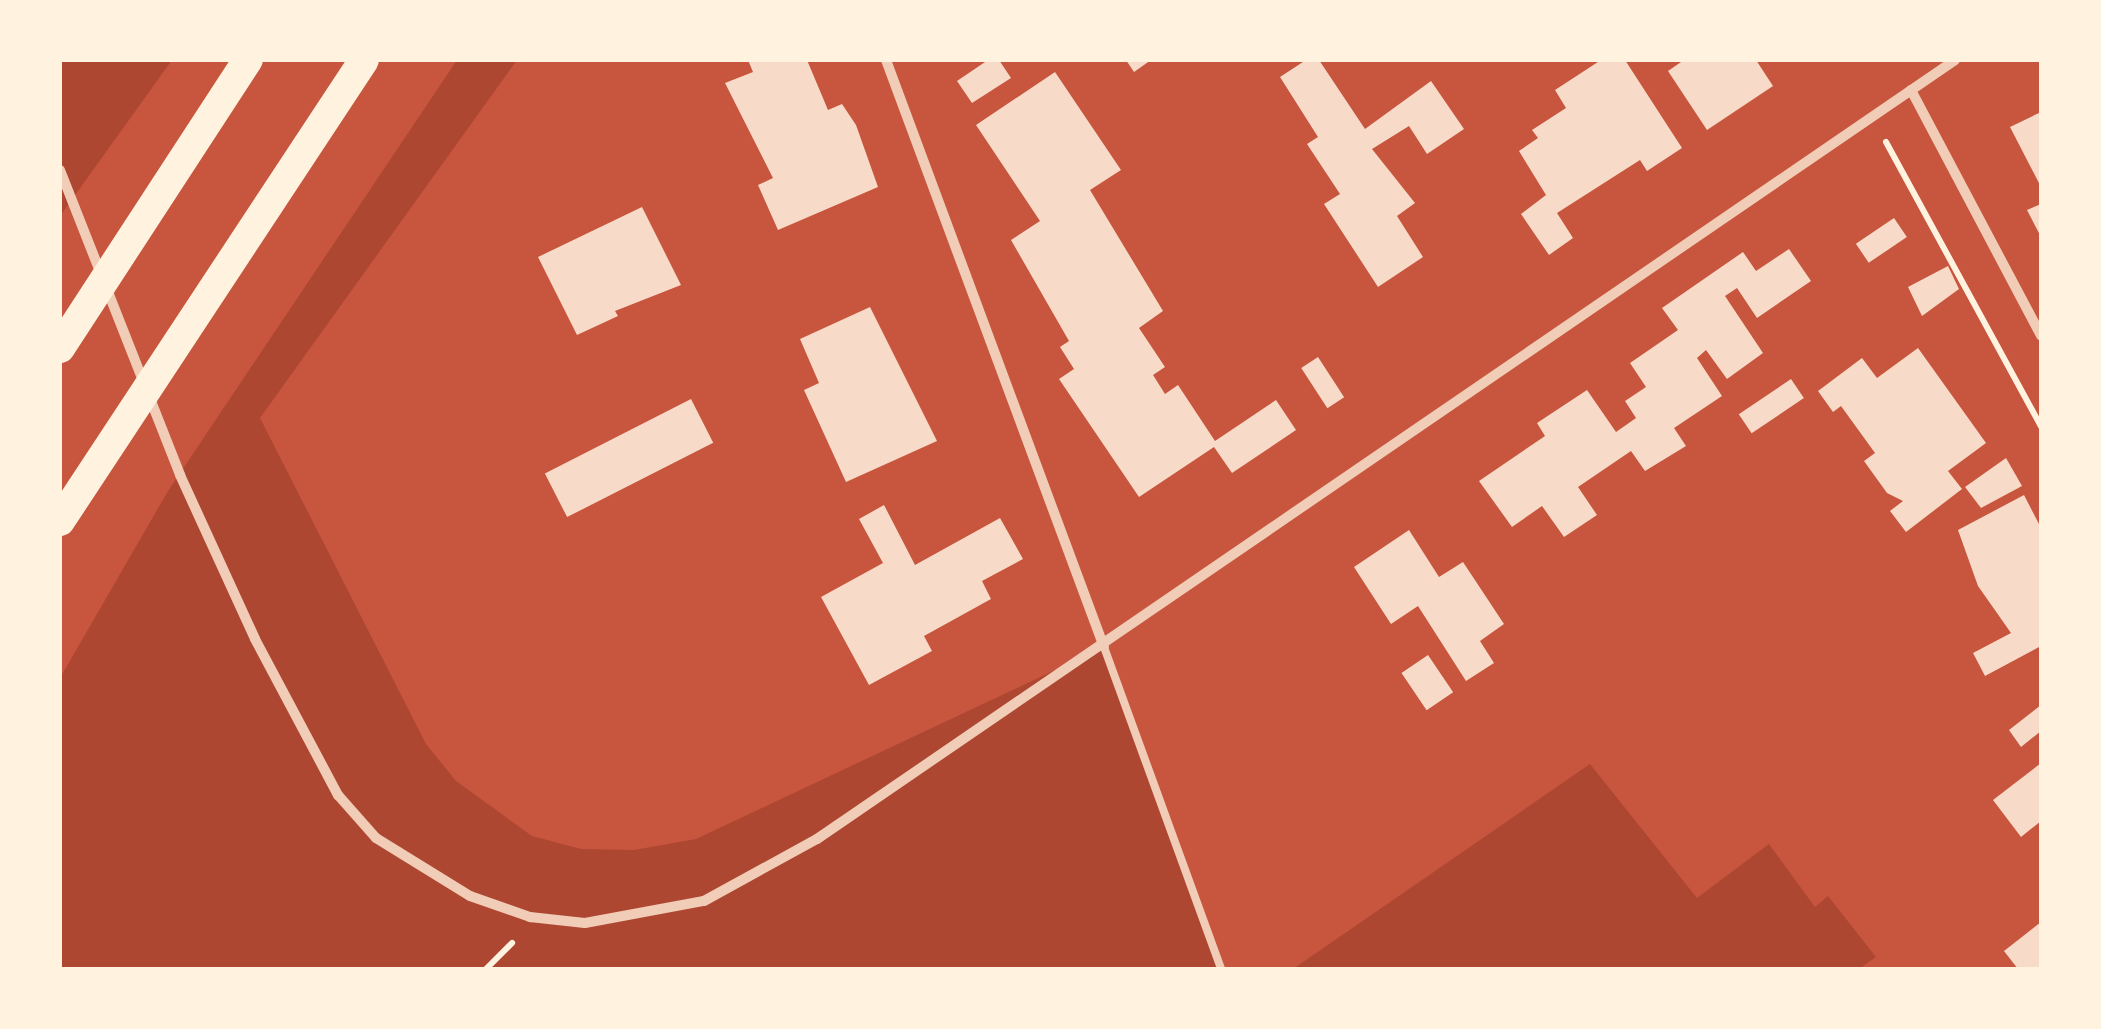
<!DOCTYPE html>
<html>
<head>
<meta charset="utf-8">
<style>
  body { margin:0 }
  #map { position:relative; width:2101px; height:1029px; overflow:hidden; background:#c8553d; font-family:Figtree,sans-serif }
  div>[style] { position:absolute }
  .green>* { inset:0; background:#ae4732 }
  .building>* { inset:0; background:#f7dbc8; transform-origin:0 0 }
  .path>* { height:6px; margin:-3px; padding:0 3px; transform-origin:3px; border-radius:3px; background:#fff3e0 }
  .service>* { height:8px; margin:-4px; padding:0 4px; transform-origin:4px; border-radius:4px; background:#f1ccb7 }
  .minor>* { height:10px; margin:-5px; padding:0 5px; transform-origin:5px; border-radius:5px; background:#f1ccb7 }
  .motorway>* { height:30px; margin:-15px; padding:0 15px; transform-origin:15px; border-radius:15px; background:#fff3e0 }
  span { translate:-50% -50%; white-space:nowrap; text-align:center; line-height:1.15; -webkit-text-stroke:10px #fff3e0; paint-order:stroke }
  .frame { position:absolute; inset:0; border:62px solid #fff3e0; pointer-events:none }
</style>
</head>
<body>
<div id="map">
  <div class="green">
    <i style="clip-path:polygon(60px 60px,172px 60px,60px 216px)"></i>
    <i style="clip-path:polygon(457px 60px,517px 60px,260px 418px,426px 744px,456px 781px,532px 836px,581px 849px,634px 850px,696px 839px,1104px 647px,1221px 969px,60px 969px,60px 678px,168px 491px)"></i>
    <i style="clip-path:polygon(1590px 764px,1697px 898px,1769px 844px,1815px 907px,1828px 896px,1876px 957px,1859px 969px,1293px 969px)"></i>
  </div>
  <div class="building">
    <i style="clip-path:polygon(748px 60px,807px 60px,828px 110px,842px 104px,856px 125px,878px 187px,778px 230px,758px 185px,773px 178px,725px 83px,753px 72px)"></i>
    <i style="clip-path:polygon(988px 60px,999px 60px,1011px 78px,972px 103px,957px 81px)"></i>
    <i style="clip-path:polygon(1126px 60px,1151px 60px,1134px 72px)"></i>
    <i style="clip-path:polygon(1306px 60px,1319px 60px,1365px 129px,1431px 81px,1464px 129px,1427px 154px,1409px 126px,1372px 149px,1415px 203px,1397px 216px,1423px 257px,1378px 287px,1324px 204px,1340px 194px,1307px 144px,1318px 137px,1280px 77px)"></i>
    <i style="clip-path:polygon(1601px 60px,1625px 60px,1682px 148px,1647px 171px,1640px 160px,1557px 213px,1573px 238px,1549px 255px,1521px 214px,1546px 195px,1519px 151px,1538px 138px,1532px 130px,1566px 108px,1555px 90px)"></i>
    <i style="clip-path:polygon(1684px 60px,1756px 60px,1773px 86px,1707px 130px,1668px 71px)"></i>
    <i style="clip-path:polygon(1055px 72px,1121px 170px,1090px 190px,1163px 311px,1139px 328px,1165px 367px,1153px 375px,1165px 394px,1178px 385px,1215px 441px,1276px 400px,1296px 430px,1232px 473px,1214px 447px,1139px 497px,1059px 379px,1074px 369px,1060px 347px,1069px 341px,1011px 240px,1040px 221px,976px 125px)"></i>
    <i style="clip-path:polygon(2041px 112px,2041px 187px,2010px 127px)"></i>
    <i style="clip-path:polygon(2041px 204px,2041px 237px,2027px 210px)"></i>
    <i style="clip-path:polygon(642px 207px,681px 285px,615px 311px,618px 316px,577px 335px,538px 257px)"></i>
    <i style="left:1894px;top:218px;width:23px;height:46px;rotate:56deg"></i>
    <i style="clip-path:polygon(1789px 249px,1811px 281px,1757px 318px,1737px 288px,1725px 296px,1763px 353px,1727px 379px,1706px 350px,1697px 358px,1722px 396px,1674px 428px,1686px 446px,1645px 471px,1631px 451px,1578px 487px,1597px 515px,1564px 537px,1542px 506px,1512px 527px,1479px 481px,1545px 436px,1537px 423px,1587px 390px,1616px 432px,1636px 418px,1625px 401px,1646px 387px,1630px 363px,1678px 330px,1662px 308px,1743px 252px,1756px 271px)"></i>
    <i style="clip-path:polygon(1948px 266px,1959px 289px,1922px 316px,1908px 287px)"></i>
    <i style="clip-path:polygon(870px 307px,937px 441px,846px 482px,804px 390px,819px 383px,800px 339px)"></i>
    <i style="clip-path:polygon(1918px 348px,1986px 443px,1948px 471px,1962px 489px,1906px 532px,1890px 511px,1903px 501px,1887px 493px,1864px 461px,1875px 453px,1841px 406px,1833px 412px,1818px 391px,1862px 358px,1877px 378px)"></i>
    <i style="left:1318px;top:357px;width:48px;height:20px;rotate:57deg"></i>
    <i style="left:1791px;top:379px;width:23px;height:63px;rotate:56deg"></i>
    <i style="left:691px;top:399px;width:49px;height:164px;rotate:63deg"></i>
    <i style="clip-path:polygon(2006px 458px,2022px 486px,1981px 508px,1965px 487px)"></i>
    <i style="clip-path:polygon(2024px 495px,2041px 528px,2041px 646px,1985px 676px,1973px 653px,2011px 633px,1978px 586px,1958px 530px)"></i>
    <i style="clip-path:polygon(884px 505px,915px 565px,1000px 518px,1023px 559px,982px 581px,991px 599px,924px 636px,932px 651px,869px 685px,821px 597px,883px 563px,859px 519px)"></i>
    <i style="clip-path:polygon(1409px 530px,1439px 577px,1463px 562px,1504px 624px,1480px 641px,1494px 663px,1466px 681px,1418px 606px,1391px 624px,1354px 567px)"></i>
    <i style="left:1428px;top:655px;width:45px;height:32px;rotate:56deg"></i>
    <i style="clip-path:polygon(2041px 705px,2041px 731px,2021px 747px,2009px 730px)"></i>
    <i style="clip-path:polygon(2041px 763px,2041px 821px,2021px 837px,1993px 800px)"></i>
    <i style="clip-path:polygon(2041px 922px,2041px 969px,2018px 969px,2004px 951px)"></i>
  </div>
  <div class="path">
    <i style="left:1886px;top:142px;width:324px;rotate:61.4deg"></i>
    <i style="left:486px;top:969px;width:37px;rotate:-45deg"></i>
  </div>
  <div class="service">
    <i style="left:1104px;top:647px;width:343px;rotate:70deg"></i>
  </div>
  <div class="minor">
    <i style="left:886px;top:60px;width:626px;rotate:69.63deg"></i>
    <i style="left:1911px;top:90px;width:278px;rotate:62.1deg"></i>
    <i style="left:60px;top:170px;width:328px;rotate:68.5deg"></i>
    <i style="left:180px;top:475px;width:180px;rotate:65.4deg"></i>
    <i style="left:255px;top:639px;width:177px;rotate:62deg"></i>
    <i style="left:338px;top:795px;width:57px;rotate:48.5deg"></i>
    <i style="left:376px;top:838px;width:110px;rotate:31.7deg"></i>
    <i style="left:470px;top:896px;width:64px;rotate:19.3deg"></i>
    <i style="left:530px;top:917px;width:55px;rotate:6.2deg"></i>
    <i style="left:585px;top:923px;width:121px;rotate:-10.5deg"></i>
    <i style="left:704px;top:901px;width:129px;rotate:-28.8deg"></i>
    <i style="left:817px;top:839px;width:1379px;rotate:-34.39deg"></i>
  </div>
  <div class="motorway">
    <i style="left:60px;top:348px;width:344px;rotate:-56.9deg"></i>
    <i style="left:60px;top:521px;width:552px;rotate:-56.6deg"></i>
  </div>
  <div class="frame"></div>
</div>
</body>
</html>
